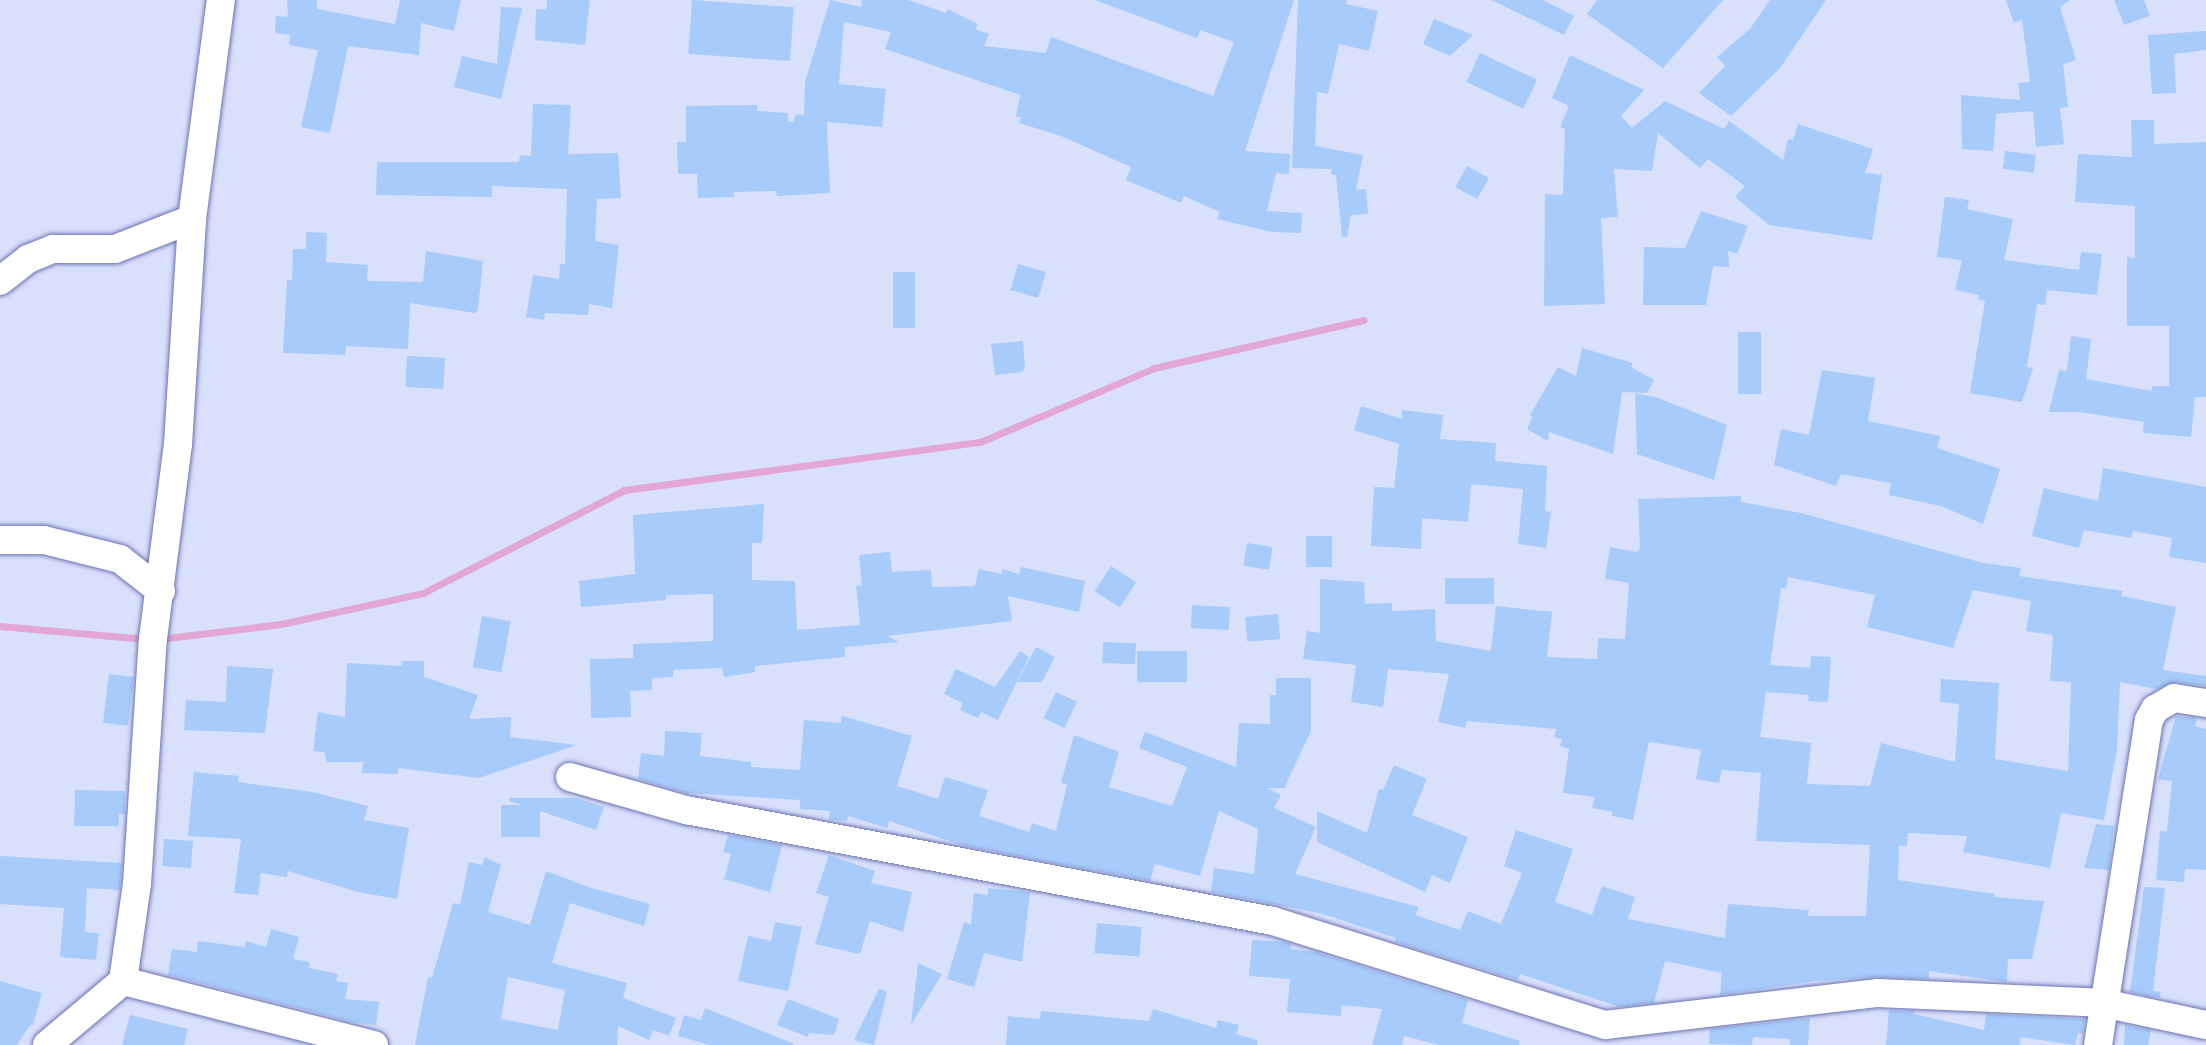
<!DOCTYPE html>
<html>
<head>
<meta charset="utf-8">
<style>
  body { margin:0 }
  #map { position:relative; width:2206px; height:1045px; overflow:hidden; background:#d9e0fc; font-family:Inter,sans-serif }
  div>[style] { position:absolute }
  .stream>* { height:7px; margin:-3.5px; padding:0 3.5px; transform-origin:3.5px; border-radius:3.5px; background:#e2a8d3 }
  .building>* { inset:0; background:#a7cbfb; transform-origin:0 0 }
  .roads { filter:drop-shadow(0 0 2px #6974b2) drop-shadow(0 0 2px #6974b2) }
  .street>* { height:28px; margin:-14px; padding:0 14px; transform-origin:14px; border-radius:14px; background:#fff }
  span { translate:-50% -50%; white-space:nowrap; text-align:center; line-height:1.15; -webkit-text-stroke:5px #fff; paint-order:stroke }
</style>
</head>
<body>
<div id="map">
  <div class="stream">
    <i style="left:0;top:626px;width:146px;rotate:5.1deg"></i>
    <i style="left:159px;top:639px;width:123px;rotate:-7deg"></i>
    <i style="left:281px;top:624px;width:145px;rotate:-12.3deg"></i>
    <i style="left:423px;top:593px;width:226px;rotate:-27.1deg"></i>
    <i style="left:624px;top:490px;width:359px;rotate:-7.7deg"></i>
    <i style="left:980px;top:442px;width:189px;rotate:-23deg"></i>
    <i style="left:1154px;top:368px;width:215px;rotate:-12.9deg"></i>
  </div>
  <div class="building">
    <i style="clip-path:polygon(287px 0,317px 0,317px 9px,395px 24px,400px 0,461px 0,454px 31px,421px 23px,419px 55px,348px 46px,330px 133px,301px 127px,318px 50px,289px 45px,290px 35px,275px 33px,276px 16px,288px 17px)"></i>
    <i style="clip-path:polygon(547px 0,590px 0,585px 45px,535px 40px,536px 9px,546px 10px)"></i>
    <i style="left:692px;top:0;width:102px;height:54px;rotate:4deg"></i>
    <i style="clip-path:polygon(830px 0,861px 7px,862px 0,908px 0,946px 13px,948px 9px,978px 24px,975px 29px,989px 34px,984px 46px,1046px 53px,1051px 37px,1213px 96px,1234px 42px,1200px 30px,1197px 38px,1095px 0,1294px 0,1245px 151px,1290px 154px,1289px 174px,1276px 173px,1267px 211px,1302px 213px,1301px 233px,1272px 232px,1217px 219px,1220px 212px,1184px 196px,1181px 203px,1126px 180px,1131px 167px,1061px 136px,1019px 123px,1021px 117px,1016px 117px,1020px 95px,885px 49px,891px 32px,844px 22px,839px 84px,886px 89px,882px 127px,827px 122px,830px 193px,777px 196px,776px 191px,734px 192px,734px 197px,698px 198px,697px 174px,678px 174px,677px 142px,686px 142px,686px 106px,757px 105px,757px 111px,788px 113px,788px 122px,793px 122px,796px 114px,804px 115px,805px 82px)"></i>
    <i style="clip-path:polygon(1298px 0,1347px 0,1346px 4px,1378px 11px,1369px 51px,1339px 44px,1328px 94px,1317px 92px,1315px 146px,1363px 155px,1356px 190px,1366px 189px,1368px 214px,1351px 215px,1347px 237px,1342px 237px,1336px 175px,1331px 174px,1332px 169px,1292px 168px)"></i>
    <i style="clip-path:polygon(1491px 0,1543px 0,1574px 16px,1564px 35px)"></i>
    <i style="clip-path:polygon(1597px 0,1723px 0,1663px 68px,1587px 14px)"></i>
    <i style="clip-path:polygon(1770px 0,1826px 0,1780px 68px,1731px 116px,1699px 93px,1725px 66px,1717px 57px,1750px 29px)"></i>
    <i style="clip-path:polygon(2006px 0,2070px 0,2060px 7px,2076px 60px,2063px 64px,2068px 107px,2060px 108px,2064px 144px,2036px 147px,2033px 111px,1996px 114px,1993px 151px,1962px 149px,1961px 95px,2020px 100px,2018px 83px,2030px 82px,2022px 20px,2014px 23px)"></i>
    <i style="clip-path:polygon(2114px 0,2144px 0,2150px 16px,2124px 25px)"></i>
    <i style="clip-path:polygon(501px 7px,522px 8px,501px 99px,454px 87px,462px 56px,497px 64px)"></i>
    <i style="clip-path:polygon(1434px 19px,1473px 35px,1450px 56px,1423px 44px)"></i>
    <i style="clip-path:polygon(2206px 31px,2206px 50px,2174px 54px,2176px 93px,2152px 94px,2148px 35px)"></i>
    <i style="left:1480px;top:53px;width:63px;height:32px;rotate:25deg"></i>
    <i style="clip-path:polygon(1570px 55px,1644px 90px,1621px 116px,1632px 128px,1665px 101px,1724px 129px,1729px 121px,1783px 160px,1788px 139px,1793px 140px,1798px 124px,1873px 149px,1865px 173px,1882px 175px,1872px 240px,1769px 225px,1735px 197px,1745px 186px,1708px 159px,1700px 168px,1658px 133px,1652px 171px,1614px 169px,1618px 217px,1601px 218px,1605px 304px,1544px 306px,1545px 194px,1563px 195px,1565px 129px,1560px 127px,1569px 106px,1552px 98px)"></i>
    <i style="clip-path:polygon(533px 104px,571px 105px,568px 154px,618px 153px,621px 198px,597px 199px,595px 241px,619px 245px,612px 308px,589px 304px,588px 315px,545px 313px,544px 320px,526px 317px,533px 275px,559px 279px,560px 264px,565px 264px,567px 189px,492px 186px,492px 197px,376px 195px,377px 162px,519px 162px,520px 155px,531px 156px)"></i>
    <i style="clip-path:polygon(2131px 120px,2154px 120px,2154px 144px,2206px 142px,2206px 397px,2195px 397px,2191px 437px,2143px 433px,2144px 422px,2080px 412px,2049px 412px,2059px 370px,2067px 371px,2071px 336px,2091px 339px,2086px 379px,2152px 391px,2152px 386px,2169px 386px,2169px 326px,2127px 326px,2127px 257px,2135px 258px,2135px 206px,2075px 202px,2078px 154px,2132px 157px)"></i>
    <i style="left:2005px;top:151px;width:31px;height:18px;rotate:7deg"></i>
    <i style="left:1467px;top:166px;width:25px;height:24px;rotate:29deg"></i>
    <i style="clip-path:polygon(1945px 197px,1969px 200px,1967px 209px,2013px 219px,2004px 260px,2079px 270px,2081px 252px,2102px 254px,2097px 295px,2047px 290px,2045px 305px,2037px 304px,2027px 367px,2033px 368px,2022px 402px,1970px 393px,1985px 301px,1978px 299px,1979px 295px,1955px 290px,1962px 260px,1937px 257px)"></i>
    <i style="clip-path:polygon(1701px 211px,1748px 226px,1737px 254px,1728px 251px,1729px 267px,1713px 266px,1706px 305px,1643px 305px,1644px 247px,1685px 248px)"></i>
    <i style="clip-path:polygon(306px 232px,327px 233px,326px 262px,368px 265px,367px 281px,423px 282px,426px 251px,483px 261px,478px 309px,475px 313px,410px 303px,408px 349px,346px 346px,345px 355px,283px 353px,287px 280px,292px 280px,293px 249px,306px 249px)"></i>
    <i style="left:1018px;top:264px;width:29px;height:27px;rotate:16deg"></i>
    <i style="left:893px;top:272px;width:22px;height:56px"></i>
    <i style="left:1738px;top:332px;width:23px;height:62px"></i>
    <i style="clip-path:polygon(1023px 341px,1025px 367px,1022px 372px,995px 375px,991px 344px)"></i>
    <i style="clip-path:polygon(1582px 348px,1633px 363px,1631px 367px,1654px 380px,1647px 393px,1622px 392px,1613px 454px,1549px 432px,1548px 441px,1527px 429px,1533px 416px,1530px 415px,1558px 367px,1576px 376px)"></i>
    <i style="left:407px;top:356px;width:38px;height:31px;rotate:3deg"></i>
    <i style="clip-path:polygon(1822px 370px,1875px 378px,1868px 421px,1940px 436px,1937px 448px,2000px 469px,1983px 524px,1941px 506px,1889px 495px,1891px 483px,1841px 474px,1836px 486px,1774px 465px,1781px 429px,1809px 435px)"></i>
    <i style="clip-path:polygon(1635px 393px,1655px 397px,1727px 425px,1714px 480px,1637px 454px)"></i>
    <i style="clip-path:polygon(1361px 406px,1402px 419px,1402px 410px,1443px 415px,1440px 439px,1496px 443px,1495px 461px,1547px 466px,1545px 511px,1551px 512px,1546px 548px,1518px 544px,1523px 489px,1471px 484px,1468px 522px,1422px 518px,1421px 549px,1371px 546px,1374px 487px,1394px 488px,1399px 444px,1354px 430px)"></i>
    <i style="clip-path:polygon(2103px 468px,2206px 487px,2206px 563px,2169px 557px,2172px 538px,2133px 531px,2132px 538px,2084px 530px,2079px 548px,2032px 536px,2044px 488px,2098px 501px)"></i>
    <i style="clip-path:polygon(evenodd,1741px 496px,1741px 502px,1801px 513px,1983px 563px,2021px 568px,2019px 576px,2123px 591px,2121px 596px,2176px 607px,2163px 670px,2206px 676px,2206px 686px,2176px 682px,2157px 689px,2120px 682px,2117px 750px,2104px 820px,2061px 813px,2050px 868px,1963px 852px,1967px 836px,1908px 833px,1907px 846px,1899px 846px,1898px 880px,1995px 894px,1994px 897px,2044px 901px,2032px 959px,2008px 959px,2007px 982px,1929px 971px,1929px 979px,1879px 977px,1816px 981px,1720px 995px,1722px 973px,1665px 961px,1654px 1003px,1620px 1007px,1520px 974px,1518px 980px,1395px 942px,1396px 938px,1323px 914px,1211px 892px,1214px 868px,1254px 874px,1258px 829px,1219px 811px,1200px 876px,1155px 864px,1150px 881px,965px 846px,889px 821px,887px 828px,848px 816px,847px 821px,829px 820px,830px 811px,800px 809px,800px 800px,686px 793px,638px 779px,641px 753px,664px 756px,665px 731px,702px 733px,700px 756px,751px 762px,751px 767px,800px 770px,804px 720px,841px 723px,842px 716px,912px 736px,897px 786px,938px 799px,945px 777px,988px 790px,979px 816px,1029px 832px,1032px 823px,1056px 831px,1067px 784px,1061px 783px,1074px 735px,1119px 752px,1109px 787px,1172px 806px,1187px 767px,1139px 748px,1145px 732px,1236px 767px,1239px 723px,1270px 724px,1270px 695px,1276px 695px,1276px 678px,1311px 678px,1311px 731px,1285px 786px,1287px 788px,1266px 788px,1281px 795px,1274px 808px,1316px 827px,1295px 874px,1419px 907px,1415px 915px,1460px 930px,1468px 911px,1501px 924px,1522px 873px,1504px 866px,1516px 830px,1573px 849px,1555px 902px,1592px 915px,1602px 886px,1635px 897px,1628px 919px,1725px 938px,1728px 904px,1809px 910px,1808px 916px,1866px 916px,1870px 845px,1756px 841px,1761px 773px,1722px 770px,1719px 783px,1696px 779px,1701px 750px,1649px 742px,1633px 820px,1612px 816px,1613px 812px,1592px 808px,1595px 797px,1563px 793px,1569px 749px,1560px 746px,1562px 739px,1554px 737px,1556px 729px,1467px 721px,1465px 728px,1438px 722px,1449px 674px,1388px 669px,1383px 707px,1351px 702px,1356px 665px,1303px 659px,1307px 631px,1320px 633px,1320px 579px,1364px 582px,1365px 604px,1392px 603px,1392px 611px,1435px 609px,1436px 641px,1491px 651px,1496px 606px,1552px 612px,1547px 657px,1597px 659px,1598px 638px,1625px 639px,1629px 583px,1605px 579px,1610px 547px,1637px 552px,1640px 548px,1638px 499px,1741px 496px,1788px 577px,1875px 595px,1867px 627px,1953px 648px,1973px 590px,2031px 601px,2026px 631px,2053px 635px,2050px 681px,2071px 682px,2068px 771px,1995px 759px,1999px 683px,1941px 679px,1940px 702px,1959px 704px,1955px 762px,1881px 743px,1870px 786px,1807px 784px,1811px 743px,1760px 737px,1766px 692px,1809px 695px,1808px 701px,1828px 702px,1831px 657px,1811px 656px,1810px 668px,1770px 665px,1781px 588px,1786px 589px,1788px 577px)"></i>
    <i style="clip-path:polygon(764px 504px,762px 543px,752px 543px,752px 580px,795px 581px,797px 630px,860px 625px,856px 586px,862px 585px,859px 555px,890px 552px,892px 572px,931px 570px,932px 587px,975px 586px,979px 569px,1001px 574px,1003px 569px,1019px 574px,1021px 567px,1085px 581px,1079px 612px,1008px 596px,1012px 621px,887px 636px,899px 642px,845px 647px,845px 657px,755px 666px,755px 672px,724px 677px,722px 668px,673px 670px,673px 677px,652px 678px,652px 690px,630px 691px,631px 717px,591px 718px,590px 659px,633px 658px,633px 644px,713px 641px,713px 594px,666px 595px,666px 600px,581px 607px,579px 581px,635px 574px,633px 515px)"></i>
    <i style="left:1306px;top:536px;width:26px;height:31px"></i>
    <i style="left:1247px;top:543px;width:26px;height:23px;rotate:9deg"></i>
    <i style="left:1111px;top:566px;width:30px;height:30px;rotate:33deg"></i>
    <i style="left:1494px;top:578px;width:26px;height:49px;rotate:90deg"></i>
    <i style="left:1192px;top:605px;width:38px;height:23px;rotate:3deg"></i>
    <i style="left:1278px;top:614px;width:25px;height:33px;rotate:85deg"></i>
    <i style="left:482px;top:616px;width:29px;height:52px;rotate:10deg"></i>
    <i style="left:1103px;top:642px;width:33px;height:21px;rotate:2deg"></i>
    <i style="clip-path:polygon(1036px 647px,1055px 657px,1042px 682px,1017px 682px)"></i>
    <i style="clip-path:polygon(1020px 651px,1029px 657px,998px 720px,981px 712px,978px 718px,960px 710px,963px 703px,944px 694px,956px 669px,995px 687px)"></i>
    <i style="left:1137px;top:651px;width:50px;height:31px"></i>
    <i style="clip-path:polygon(402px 661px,424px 661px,424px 677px,478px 695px,469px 719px,511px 717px,510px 737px,577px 745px,479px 778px,398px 768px,398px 774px,362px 773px,363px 762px,327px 762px,324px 752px,313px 751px,318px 712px,345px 717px,347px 663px,402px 666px)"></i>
    <i style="clip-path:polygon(227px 666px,273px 669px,265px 733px,184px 730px,186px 700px,226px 702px)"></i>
    <i style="left:109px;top:674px;width:25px;height:49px;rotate:7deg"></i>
    <i style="left:1056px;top:692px;width:23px;height:29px;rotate:25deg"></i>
    <i style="clip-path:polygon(2176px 716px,2197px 718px,2195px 726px,2206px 729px,2206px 870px,2185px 869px,2184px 882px,2156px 880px,2160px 831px,2167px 832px,2172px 781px,2158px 779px)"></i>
    <i style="clip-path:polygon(1394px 765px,1427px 779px,1412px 815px,1468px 837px,1450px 883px,1432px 875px,1425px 892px,1317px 842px,1317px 811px,1367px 833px,1379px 789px,1383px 790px)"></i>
    <i style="clip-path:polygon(194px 772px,239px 776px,238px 782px,312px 792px,368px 806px,364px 820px,409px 828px,397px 899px,358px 892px,288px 871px,287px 877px,261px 873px,258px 895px,234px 893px,241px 839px,188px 836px)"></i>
    <i style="clip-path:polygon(75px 790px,125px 791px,125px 814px,119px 814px,119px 826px,74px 826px)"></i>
    <i style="clip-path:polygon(509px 798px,576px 798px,604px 807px,596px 830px,540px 811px,540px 837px,501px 837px,501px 805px,522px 805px,509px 801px)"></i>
    <i style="clip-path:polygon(2096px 824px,2114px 826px,2109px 870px,2084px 868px)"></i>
    <i style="clip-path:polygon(728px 835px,782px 845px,770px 892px,724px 879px,731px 854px,723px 852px)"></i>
    <i style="left:164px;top:839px;width:29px;height:27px;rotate:4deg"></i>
    <i style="clip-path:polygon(829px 855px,875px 871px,871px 883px,912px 892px,903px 932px,870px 921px,860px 954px,815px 944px,829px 897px,816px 893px)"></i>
    <i style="clip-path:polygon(0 856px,122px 863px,120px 890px,87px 888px,85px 932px,99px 933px,96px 960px,60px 957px,64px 908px,0 904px)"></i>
    <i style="clip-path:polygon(evenodd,485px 857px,501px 865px,488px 912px,530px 925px,546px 871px,588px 887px,650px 904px,644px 926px,570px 903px,552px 963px,627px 983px,623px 998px,676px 1018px,669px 1036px,653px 1030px,649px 1040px,618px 1026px,617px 1045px,415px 1045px,428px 977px,432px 978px,453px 903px,460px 905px,469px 862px,482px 865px,485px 857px,508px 977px,565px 990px,558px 1030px,501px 1019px,508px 977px)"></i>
    <i style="clip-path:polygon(2144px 887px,2165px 888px,2153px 991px,2161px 992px,2159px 998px,2130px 992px)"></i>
    <i style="clip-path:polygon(988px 888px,1030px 892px,1022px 962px,984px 953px,974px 987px,947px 979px,964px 922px,971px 924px,974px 893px,988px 895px)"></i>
    <i style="clip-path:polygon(775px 922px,802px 927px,788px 991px,738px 981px,748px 936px,771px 941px)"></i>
    <i style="left:1097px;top:923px;width:45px;height:30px;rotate:5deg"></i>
    <i style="clip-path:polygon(271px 929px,299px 937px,293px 959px,310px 962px,309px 968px,338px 974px,336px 981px,348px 983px,345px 999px,379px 1002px,376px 1025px,351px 1022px,168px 975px,172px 949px,197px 952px,198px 941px,244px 947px,246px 941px,266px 947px)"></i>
    <i style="clip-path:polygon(1252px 940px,1285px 942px,1291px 944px,1290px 949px,1316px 952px,1468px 1000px,1462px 1023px,1520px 1041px,1519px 1045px,1439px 1045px,1404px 1036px,1402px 1045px,1372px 1045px,1382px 1009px,1342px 1005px,1341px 1016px,1287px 1012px,1290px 979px,1249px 976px)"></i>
    <i style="clip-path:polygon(918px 963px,942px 974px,911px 1025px)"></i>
    <i style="clip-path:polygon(0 981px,42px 993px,33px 1025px,30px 1025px,17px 1045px,0 1045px)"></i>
    <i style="clip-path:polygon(879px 989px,887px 992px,874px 1045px,854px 1040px)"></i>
    <i style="clip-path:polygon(788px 999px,839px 1019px,834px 1035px,809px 1033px,808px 1037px,777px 1025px)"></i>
    <i style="clip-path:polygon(705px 1008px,794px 1044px,794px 1045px,710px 1045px,678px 1036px,684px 1015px,701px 1020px)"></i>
    <i style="clip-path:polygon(1153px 1009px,1216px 1028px,1218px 1020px,1239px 1025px,1236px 1034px,1257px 1040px,1257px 1045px,1006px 1045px,1008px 1016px,1040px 1019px,1041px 1011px,1149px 1021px)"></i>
    <i style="clip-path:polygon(1889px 1010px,1915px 1011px,1914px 1014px,1984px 1030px,1986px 1014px,2085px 1019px,2083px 1034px,2078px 1033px,2075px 1045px,2021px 1037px,2019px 1045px,1886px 1045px)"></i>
    <i style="clip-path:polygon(130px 1015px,188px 1029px,184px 1045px,122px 1045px)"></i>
    <i style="clip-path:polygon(1810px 1018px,1808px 1045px,1790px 1045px,1790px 1039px,1753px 1037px,1752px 1045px,1709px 1044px,1710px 1029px)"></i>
    <i style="clip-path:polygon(2125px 1025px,2151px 1030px,2148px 1045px,2124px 1045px)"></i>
  </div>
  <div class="roads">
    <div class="street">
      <i style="left:0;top:281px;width:36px;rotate:-38deg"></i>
      <i style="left:28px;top:259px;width:27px;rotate:-22deg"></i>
      <i style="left:53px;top:249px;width:62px"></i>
      <i style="left:115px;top:249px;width:83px;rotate:-21.3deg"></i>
      <i style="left:0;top:540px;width:44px"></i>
      <i style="left:44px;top:540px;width:78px;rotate:14deg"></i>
      <i style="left:120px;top:559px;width:52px;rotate:38deg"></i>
      <i style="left:570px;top:777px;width:121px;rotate:15.9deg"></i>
      <i style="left:686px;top:810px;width:597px;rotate:10.71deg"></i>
      <i style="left:1273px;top:921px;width:348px;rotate:17.4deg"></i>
      <i style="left:1605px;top:1025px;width:275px;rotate:-6.7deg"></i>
      <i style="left:1878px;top:993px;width:225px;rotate:2.5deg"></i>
      <i style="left:2103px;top:1003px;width:105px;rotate:12.1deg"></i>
      <i style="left:123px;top:981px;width:259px;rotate:14.3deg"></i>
      <i style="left:47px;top:1045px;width:99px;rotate:-40.1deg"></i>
      <i style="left:123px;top:981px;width:98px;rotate:-81.8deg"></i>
      <i style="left:137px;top:884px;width:246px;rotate:-86.3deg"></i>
      <i style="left:153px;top:639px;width:197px;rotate:-82.7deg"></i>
      <i style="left:178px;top:444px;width:225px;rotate:-86.4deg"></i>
      <i style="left:192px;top:219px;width:221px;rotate:-82.5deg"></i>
      <i style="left:2098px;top:1045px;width:329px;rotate:-81.1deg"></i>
      <i style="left:2149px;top:720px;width:13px;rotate:-61deg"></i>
      <i style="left:2155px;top:709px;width:22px;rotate:-30deg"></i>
      <i style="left:2174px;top:698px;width:32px;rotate:9deg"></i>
    </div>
  </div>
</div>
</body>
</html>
